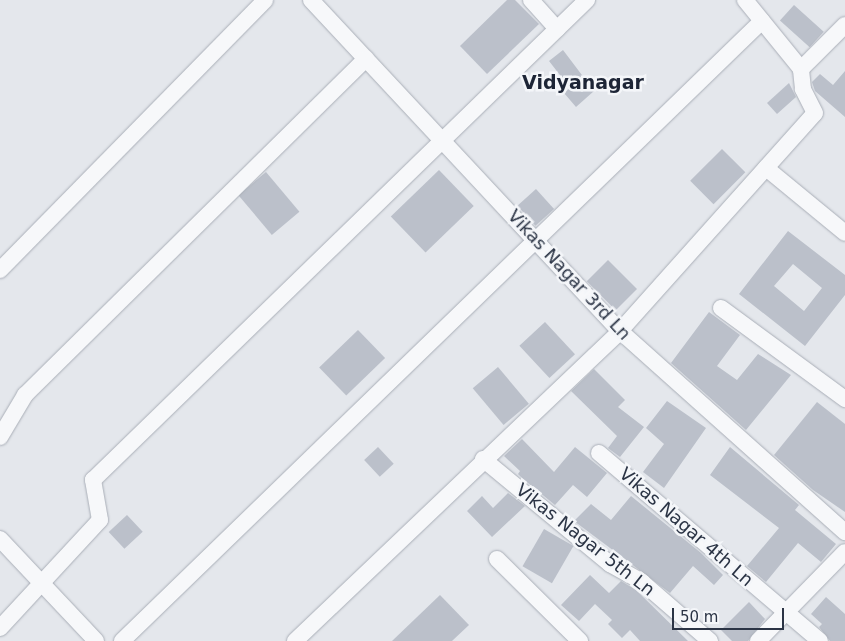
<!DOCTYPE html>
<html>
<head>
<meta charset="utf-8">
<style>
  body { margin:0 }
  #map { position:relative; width:845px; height:641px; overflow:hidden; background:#e4e7ec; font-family:"DejaVu Sans",sans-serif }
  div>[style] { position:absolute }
  .building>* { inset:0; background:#bbc0ca; transform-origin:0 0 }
  .roads { filter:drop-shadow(0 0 1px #a9aeb7) drop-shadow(0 0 1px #a9aeb7) }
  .minor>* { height:16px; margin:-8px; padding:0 8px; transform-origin:8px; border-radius:8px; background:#f7f8fa }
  span { translate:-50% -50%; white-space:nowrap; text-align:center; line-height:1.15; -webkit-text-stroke:5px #f4f6f9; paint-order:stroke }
  .street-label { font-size:18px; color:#2b3445 }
  .neighbourhood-label { font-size:19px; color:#1d2536; font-weight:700 }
  .scale { position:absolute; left:672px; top:608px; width:112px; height:22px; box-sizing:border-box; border:2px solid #2b3445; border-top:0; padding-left:6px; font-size:15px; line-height:18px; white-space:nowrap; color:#2b3445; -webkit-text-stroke:4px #f4f6f9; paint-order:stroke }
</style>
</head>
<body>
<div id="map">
  <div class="building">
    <i style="clip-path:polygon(507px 0,515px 0,539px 24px,487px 74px,460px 46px)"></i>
    <i style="left:794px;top:5px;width:40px;height:21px;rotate:42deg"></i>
    <i style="clip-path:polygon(563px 50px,594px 91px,576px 107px,564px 93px,570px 88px,549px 61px)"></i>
    <i style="clip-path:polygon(845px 71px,845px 117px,815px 91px,812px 82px,820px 74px,833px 85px)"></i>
    <i style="clip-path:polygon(789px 83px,796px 97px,777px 114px,767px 103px)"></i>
    <i style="left:722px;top:149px;width:33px;height:45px;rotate:45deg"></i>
    <i style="left:439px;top:170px;width:50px;height:67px;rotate:46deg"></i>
    <i style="left:266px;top:172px;width:52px;height:36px;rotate:50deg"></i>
    <i style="left:536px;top:189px;width:27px;height:25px;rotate:48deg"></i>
    <i style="clip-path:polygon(evenodd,788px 231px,845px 275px,845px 295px,805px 346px,739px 294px,788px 231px,793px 264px,822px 288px,804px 311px,774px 286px,793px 264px)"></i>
    <i style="left:608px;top:260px;width:41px;height:30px;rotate:45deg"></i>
    <i style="clip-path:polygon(709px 312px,740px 335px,717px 366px,737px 380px,758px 354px,791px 375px,746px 430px,671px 363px)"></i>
    <i style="left:545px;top:322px;width:44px;height:35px;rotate:47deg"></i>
    <i style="left:358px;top:330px;width:39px;height:54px;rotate:46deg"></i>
    <i style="left:498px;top:367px;width:48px;height:33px;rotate:50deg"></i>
    <i style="clip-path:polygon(594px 369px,625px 400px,618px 407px,644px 427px,620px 457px,608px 448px,617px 436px,571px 391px)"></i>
    <i style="clip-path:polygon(667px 401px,706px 428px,664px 488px,643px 472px,664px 444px,646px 428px)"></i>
    <i style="clip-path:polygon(817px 402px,845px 424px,845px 512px,813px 490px,774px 455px)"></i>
    <i style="clip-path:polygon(522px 439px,554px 472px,575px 447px,607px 473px,587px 497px,573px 485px,555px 505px,522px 478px,518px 474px,520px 471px,504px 456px)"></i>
    <i style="left:378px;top:447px;width:23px;height:19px;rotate:47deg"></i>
    <i style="clip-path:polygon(730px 447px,799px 505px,795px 510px,836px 544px,821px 562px,798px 543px,766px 582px,747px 566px,779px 528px,710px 475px)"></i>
    <i style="clip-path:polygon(508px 493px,525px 506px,492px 537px,467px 511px,482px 496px,493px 508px)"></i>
    <i style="clip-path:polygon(631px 496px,701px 553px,723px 575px,714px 585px,693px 566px,670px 593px,574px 521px,591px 504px,611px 520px)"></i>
    <i style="left:127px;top:515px;width:23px;height:25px;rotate:47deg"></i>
    <i style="left:544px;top:529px;width:34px;height:43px;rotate:30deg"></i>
    <i style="clip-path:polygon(590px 575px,609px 593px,621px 581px,636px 590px,688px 641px,640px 641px,630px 630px,622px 638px,608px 624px,612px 620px,595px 604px,579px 621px,561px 605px)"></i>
    <i style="clip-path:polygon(440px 595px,469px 625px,452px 641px,392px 641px)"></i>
    <i style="clip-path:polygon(826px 597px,845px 614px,845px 641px,830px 641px,819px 627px,822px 624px,811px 614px)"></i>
    <i style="clip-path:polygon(749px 602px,765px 619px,748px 641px,732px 641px,721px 630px)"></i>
  </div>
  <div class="roads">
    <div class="minor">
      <i style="left:311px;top:0;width:453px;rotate:47deg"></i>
      <i style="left:620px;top:331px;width:302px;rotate:41.8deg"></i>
      <i style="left:531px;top:0;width:39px;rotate:48deg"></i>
      <i style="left:745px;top:0;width:89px;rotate:50.9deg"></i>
      <i style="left:766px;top:168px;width:102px;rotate:39.4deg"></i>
      <i style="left:0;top:270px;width:378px;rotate:-45.5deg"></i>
      <i style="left:721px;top:308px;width:154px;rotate:36.3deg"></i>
      <i style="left:0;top:437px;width:49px;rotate:-59.2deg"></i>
      <i style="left:25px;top:395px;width:479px;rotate:-44.6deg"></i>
      <i style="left:599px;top:453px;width:290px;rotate:40.4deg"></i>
      <i style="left:483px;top:459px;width:165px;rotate:39.6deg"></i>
      <i style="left:610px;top:564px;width:37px;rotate:29deg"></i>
      <i style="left:642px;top:582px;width:90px;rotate:40.9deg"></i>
      <i style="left:0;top:539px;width:140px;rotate:46.7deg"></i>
      <i style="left:497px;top:559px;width:117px;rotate:44.7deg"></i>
      <i style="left:0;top:628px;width:147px;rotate:-47.2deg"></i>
      <i style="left:100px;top:520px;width:41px;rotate:-99.9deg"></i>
      <i style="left:93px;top:480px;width:689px;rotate:-44.18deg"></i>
      <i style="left:122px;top:641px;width:891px;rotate:-44.09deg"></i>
      <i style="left:295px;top:641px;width:449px;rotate:-43.6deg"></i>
      <i style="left:620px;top:331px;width:292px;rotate:-48.2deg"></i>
      <i style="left:815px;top:113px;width:27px;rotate:-117deg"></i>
      <i style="left:803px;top:89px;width:20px;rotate:-96deg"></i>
      <i style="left:801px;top:69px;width:62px;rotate:-45deg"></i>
      <i style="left:758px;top:641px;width:124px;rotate:-45.7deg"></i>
    </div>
  </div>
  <div class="street-label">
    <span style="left:569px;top:275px;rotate:47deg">Vikas Nagar 3rd Ln</span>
    <span style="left:686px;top:527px;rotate:41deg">Vikas Nagar 4th Ln</span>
    <span style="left:585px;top:540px;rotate:38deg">Vikas Nagar 5th Ln</span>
  </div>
  <div class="neighbourhood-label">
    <span style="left:583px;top:83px">Vidyanagar</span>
  </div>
  <div class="scale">50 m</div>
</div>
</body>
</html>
